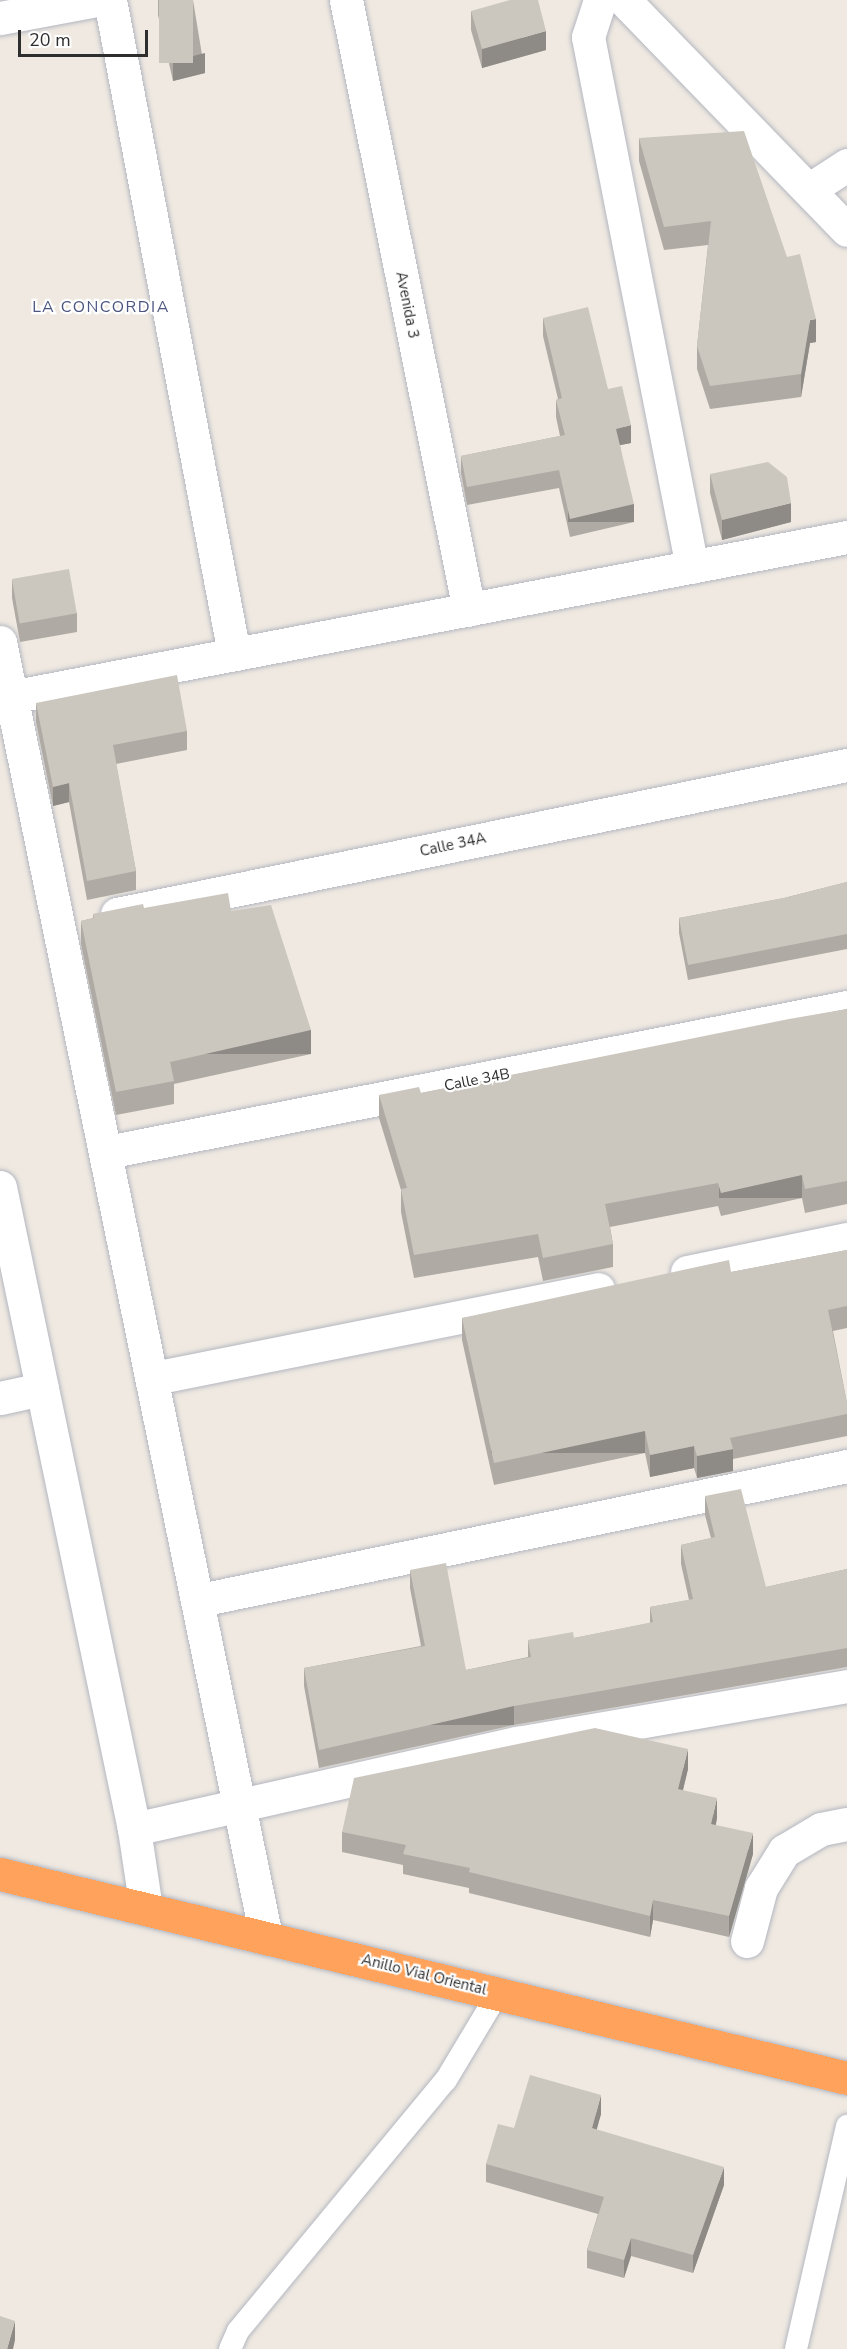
<!DOCTYPE html>
<html>
<head>
<meta charset="utf-8">
<style>
  body { margin:0 }
  #map { position:relative; width:847px; height:2349px; overflow:hidden; background:#efe9e1; font-family:"Nunito Sans",sans-serif }
  div>[style] { position:absolute }
  .roads { filter:drop-shadow(0 0 2px #b4b7c1) drop-shadow(0 0 2px #b4b7c1) }
  .lane>* { height:22px; margin:-11px; padding:0 11px; transform-origin:11px; border-radius:11px; background:#fff }
  .street>* { height:33px; margin:-16.5px; padding:0 16.5px; transform-origin:16.5px; border-radius:16.5px; background:#fff }
  .highway>* { height:33px; margin:-16.5px; padding:0 16.5px; transform-origin:16.5px; border-radius:16.5px; background:#ffa35c }
  .wall>* { inset:0; background:#afaba4 }
  .shaded-wall>* { inset:0; background:#8e8b86; transform-origin:0 0 }
  .building>* { inset:0; background:#cbc7bf; transform-origin:0 0 }
  span { translate:-50% -50%; white-space:nowrap; text-align:center; line-height:1.15; -webkit-text-stroke:4.5px #fff; paint-order:stroke }
  .street-label { font-size:15px; color:#2e2e2e }
  .neighbourhood-label { font-size:16px; color:#4d5680; letter-spacing:1.5px }
  .scale { position:absolute; left:18px; top:30px; width:130px; height:27px; box-sizing:border-box; border:3px solid #2e2e2e; border-top:0; padding-left:8px; font-size:18px; line-height:21px; white-space:nowrap; color:#2e2e2e; -webkit-text-stroke:4px #fff; paint-order:stroke }
</style>
</head>
<body>
<div id="map">
  <div class="roads">
    <div class="lane">
      <i style="left:230px;top:2349px;width:20px;rotate:-66deg"></i>
      <i style="left:238px;top:2331px;width:326px;rotate:-50.4deg"></i>
      <i style="left:446px;top:2080px;width:101px;rotate:-59.1deg"></i>
      <i style="left:796px;top:2349px;width:229px;rotate:-77.1deg"></i>
    </div>
    <div class="street">
      <i style="left:110px;top:0;width:666px;rotate:79.26deg"></i>
      <i style="left:346px;top:0;width:622px;rotate:78.6deg"></i>
      <i style="left:600px;top:0;width:39px;rotate:108deg"></i>
      <i style="left:588px;top:37px;width:540px;rotate:78.9deg"></i>
      <i style="left:624px;top:0;width:320px;rotate:45.9deg"></i>
      <i style="left:0;top:18px;width:98px;rotate:-10.6deg"></i>
      <i style="left:810px;top:189px;width:44px;rotate:-33deg"></i>
      <i style="left:0;top:642px;width:1322px;rotate:78.39deg"></i>
      <i style="left:0;top:699px;width:862px;rotate:-10.83deg"></i>
      <i style="left:117px;top:914px;width:745px;rotate:-11.54deg"></i>
      <i style="left:107px;top:1152px;width:754px;rotate:-11.09deg"></i>
      <i style="left:0;top:1187px;width:656px;rotate:78.21deg"></i>
      <i style="left:134px;top:1829px;width:80px;rotate:81.4deg"></i>
      <i style="left:687px;top:1272px;width:163px;rotate:-11.7deg"></i>
      <i style="left:154px;top:1378px;width:453px;rotate:-11.3deg"></i>
      <i style="left:0;top:1398px;width:43px;rotate:-12.1deg"></i>
      <i style="left:200px;top:1600px;width:661px;rotate:-11.7deg"></i>
      <i style="left:134px;top:1829px;width:393px;rotate:-12.7deg"></i>
      <i style="left:517px;top:1743px;width:335px;rotate:-9.8deg"></i>
      <i style="left:747px;top:1941px;width:55px;rotate:-75.2deg"></i>
      <i style="left:761px;top:1888px;width:44px;rotate:-58.1deg"></i>
      <i style="left:784px;top:1851px;width:43px;rotate:-30.7deg"></i>
      <i style="left:821px;top:1829px;width:26px;rotate:-11deg"></i>
    </div>
    <div class="highway">
      <i style="left:0;top:1874px;width:871px;rotate:13.54deg"></i>
    </div>
  </div>
  <div class="wall">
    <i style="clip-path:polygon(158px 0,193px 0,205px 73px,173px 81px,158px 15px)"></i>
    <i style="clip-path:polygon(471px 11px,546px 50px,482px 68px,471px 30px)"></i>
    <i style="clip-path:polygon(639px 138px,787px 257px,816px 342px,810px 343px,801px 397px,710px 409px,697px 369px,697px 346px,708px 245px,664px 250px,639px 161px)"></i>
    <i style="clip-path:polygon(543px 318px,608px 389px,631px 443px,620px 445px,634px 522px,570px 537px,559px 488px,467px 505px,461px 473px,461px 456px,560px 436px,556px 417px,556px 400px,558px 399px,543px 336px)"></i>
    <i style="clip-path:polygon(710px 474px,791px 522px,722px 540px,710px 493px)"></i>
    <i style="clip-path:polygon(12px 579px,77px 613px,77px 632px,20px 642px,12px 598px)"></i>
    <i style="clip-path:polygon(36px 703px,187px 731px,187px 750px,116px 764px,136px 871px,136px 890px,87px 900px,69px 802px,53px 806px,36px 722px)"></i>
    <i style="clip-path:polygon(847px 882px,847px 949px,688px 980px,679px 933px,679px 918px,784px 898px)"></i>
    <i style="clip-path:polygon(144px 908px,231px 911px,311px 1054px,174px 1084px,174px 1104px,116px 1115px,81px 944px,81px 921px,93px 918px,93px 914px)"></i>
    <i style="clip-path:polygon(847px 1009px,847px 1204px,805px 1213px,802px 1198px,721px 1216px,718px 1206px,610px 1227px,613px 1244px,613px 1267px,543px 1281px,538px 1257px,414px 1278px,401px 1212px,401px 1190px,379px 1118px,379px 1095px,421px 1093px)"></i>
    <i style="clip-path:polygon(847px 1250px,847px 1328px,833px 1331px,847px 1403px,847px 1436px,733px 1459px,733px 1471px,697px 1478px,694px 1468px,650px 1477px,645px 1453px,494px 1485px,462px 1340px,462px 1318px,731px 1272px)"></i>
    <i style="clip-path:polygon(705px 1496px,766px 1587px,847px 1569px,847px 1667px,514px 1725px,319px 1768px,304px 1686px,304px 1668px,421px 1646px,410px 1588px,410px 1570px,466px 1670px,528px 1657px,528px 1640px,574px 1638px,650px 1623px,650px 1607px,689px 1600px,681px 1564px,681px 1545px,711px 1538px,705px 1515px)"></i>
    <i style="clip-path:polygon(688px 1769px,683px 1790px,717px 1818px,716px 1825px,753px 1854px,729px 1937px,653px 1920px,650px 1937px,469px 1893px,469px 1888px,403px 1874px,403px 1865px,342px 1852px,342px 1832px)"></i>
    <i style="clip-path:polygon(601px 2114px,596px 2130px,724px 2185px,693px 2273px,631px 2256px,624px 2278px,587px 2268px,587px 2250px,598px 2214px,486px 2182px,486px 2164px,514px 2128px)"></i>
  </div>
  <div class="shaded-wall">
    <i style="clip-path:polygon(546px 31px,546px 50px,482px 68px,482px 49px)"></i>
    <i style="clip-path:polygon(205px 53px,205px 73px,173px 81px,173px 61px)"></i>
    <i style="clip-path:polygon(816px 319px,816px 342px,810px 343px,801px 397px,801px 374px,810px 320px)"></i>
    <i style="clip-path:polygon(631px 425px,631px 443px,616px 446px,616px 429px)"></i>
    <i style="clip-path:polygon(791px 503px,791px 522px,722px 540px,722px 520px)"></i>
    <i style="left:634px;top:504px;width:18px;height:66px;rotate:90deg"></i>
    <i style="clip-path:polygon(69px 783px,69px 802px,53px 806px,53px 787px)"></i>
    <i style="left:311px;top:1030px;width:24px;height:145px;rotate:90deg"></i>
    <i style="left:802px;top:1175px;width:23px;height:83px;rotate:90deg"></i>
    <i style="left:645px;top:1431px;width:22px;height:154px;rotate:90deg"></i>
    <i style="clip-path:polygon(694px 1446px,694px 1468px,650px 1477px,650px 1455px)"></i>
    <i style="clip-path:polygon(733px 1449px,733px 1471px,697px 1478px,697px 1456px)"></i>
    <i style="left:514px;top:1706px;width:19px;height:200px;rotate:90deg"></i>
    <i style="clip-path:polygon(688px 1749px,688px 1769px,678px 1810px,678px 1789px)"></i>
    <i style="clip-path:polygon(717px 1798px,717px 1818px,711px 1844px,711px 1824px)"></i>
    <i style="clip-path:polygon(753px 1833px,753px 1854px,729px 1937px,729px 1916px)"></i>
    <i style="clip-path:polygon(653px 1900px,653px 1920px,650px 1937px,650px 1916px)"></i>
    <i style="clip-path:polygon(601px 2095px,601px 2114px,592px 2147px,592px 2128px)"></i>
    <i style="clip-path:polygon(724px 2167px,724px 2185px,693px 2273px,693px 2255px)"></i>
    <i style="clip-path:polygon(631px 2238px,631px 2256px,624px 2278px,624px 2260px)"></i>
    <i style="clip-path:polygon(15px 2321px,15px 2340px,13px 2349px,7px 2349px)"></i>
  </div>
  <div class="building">
    <i style="left:159px;top:0;width:34px;height:63px"></i>
    <i style="clip-path:polygon(510px 0,538px 0,546px 31px,482px 49px,471px 11px)"></i>
    <i style="clip-path:polygon(744px 131px,787px 257px,800px 254px,816px 319px,810px 320px,801px 374px,710px 386px,697px 346px,711px 221px,664px 227px,639px 138px)"></i>
    <i style="clip-path:polygon(588px 307px,608px 389px,622px 386px,631px 425px,616px 429px,634px 504px,570px 519px,559px 470px,467px 487px,461px 456px,565px 435px,556px 400px,562px 398px,543px 318px)"></i>
    <i style="clip-path:polygon(768px 462px,787px 477px,791px 503px,722px 520px,710px 474px)"></i>
    <i style="left:69px;top:569px;width:45px;height:58px;rotate:80deg"></i>
    <i style="clip-path:polygon(177px 675px,187px 731px,113px 745px,136px 871px,87px 881px,69px 783px,53px 787px,36px 703px)"></i>
    <i style="clip-path:polygon(847px 882px,847px 934px,688px 965px,679px 918px,784px 898px)"></i>
    <i style="clip-path:polygon(228px 893px,231px 911px,271px 905px,311px 1030px,170px 1062px,174px 1081px,116px 1092px,81px 921px,94px 918px,93px 914px,143px 904px,144px 908px)"></i>
    <i style="clip-path:polygon(847px 1009px,847px 1181px,805px 1189px,802px 1175px,721px 1193px,718px 1183px,605px 1204px,613px 1244px,543px 1258px,538px 1234px,414px 1255px,401px 1189px,407px 1188px,379px 1095px,419px 1087px,421px 1093px,789px 1019px)"></i>
    <i style="clip-path:polygon(847px 1250px,847px 1306px,828px 1310px,847px 1403px,847px 1414px,730px 1438px,733px 1449px,697px 1456px,694px 1446px,650px 1455px,645px 1431px,494px 1463px,462px 1318px,729px 1260px,731px 1272px)"></i>
    <i style="clip-path:polygon(741px 1489px,766px 1587px,847px 1569px,847px 1648px,514px 1706px,319px 1750px,304px 1668px,425px 1646px,410px 1570px,446px 1563px,466px 1670px,531px 1657px,528px 1640px,573px 1632px,574px 1638px,653px 1622px,650px 1607px,693px 1599px,681px 1545px,715px 1537px,705px 1496px)"></i>
    <i style="clip-path:polygon(595px 1728px,688px 1749px,678px 1789px,717px 1798px,711px 1824px,753px 1833px,729px 1916px,653px 1900px,650px 1916px,469px 1872px,470px 1868px,403px 1854px,406px 1845px,342px 1832px,354px 1778px)"></i>
    <i style="clip-path:polygon(530px 2075px,601px 2095px,592px 2128px,724px 2167px,693px 2255px,631px 2238px,624px 2260px,587px 2250px,604px 2197px,486px 2164px,498px 2124px,514px 2128px)"></i>
    <i style="clip-path:polygon(0 2316px,15px 2321px,7px 2349px,0 2349px)"></i>
  </div>
  <div class="street-label">
    <span style="left:407px;top:305px;rotate:79deg">Avenida 3</span>
    <span style="left:453px;top:845px;rotate:-12deg">Calle 34A</span>
    <span style="left:477px;top:1080px;rotate:-11deg">Calle 34B</span>
    <span style="left:424px;top:1975px;rotate:14deg">Anillo Vial Oriental</span>
  </div>
  <div class="neighbourhood-label">
    <span style="left:101px;top:307px">LA CONCORDIA</span>
  </div>
  <div class="scale">20 m</div>
</div>
</body>
</html>
